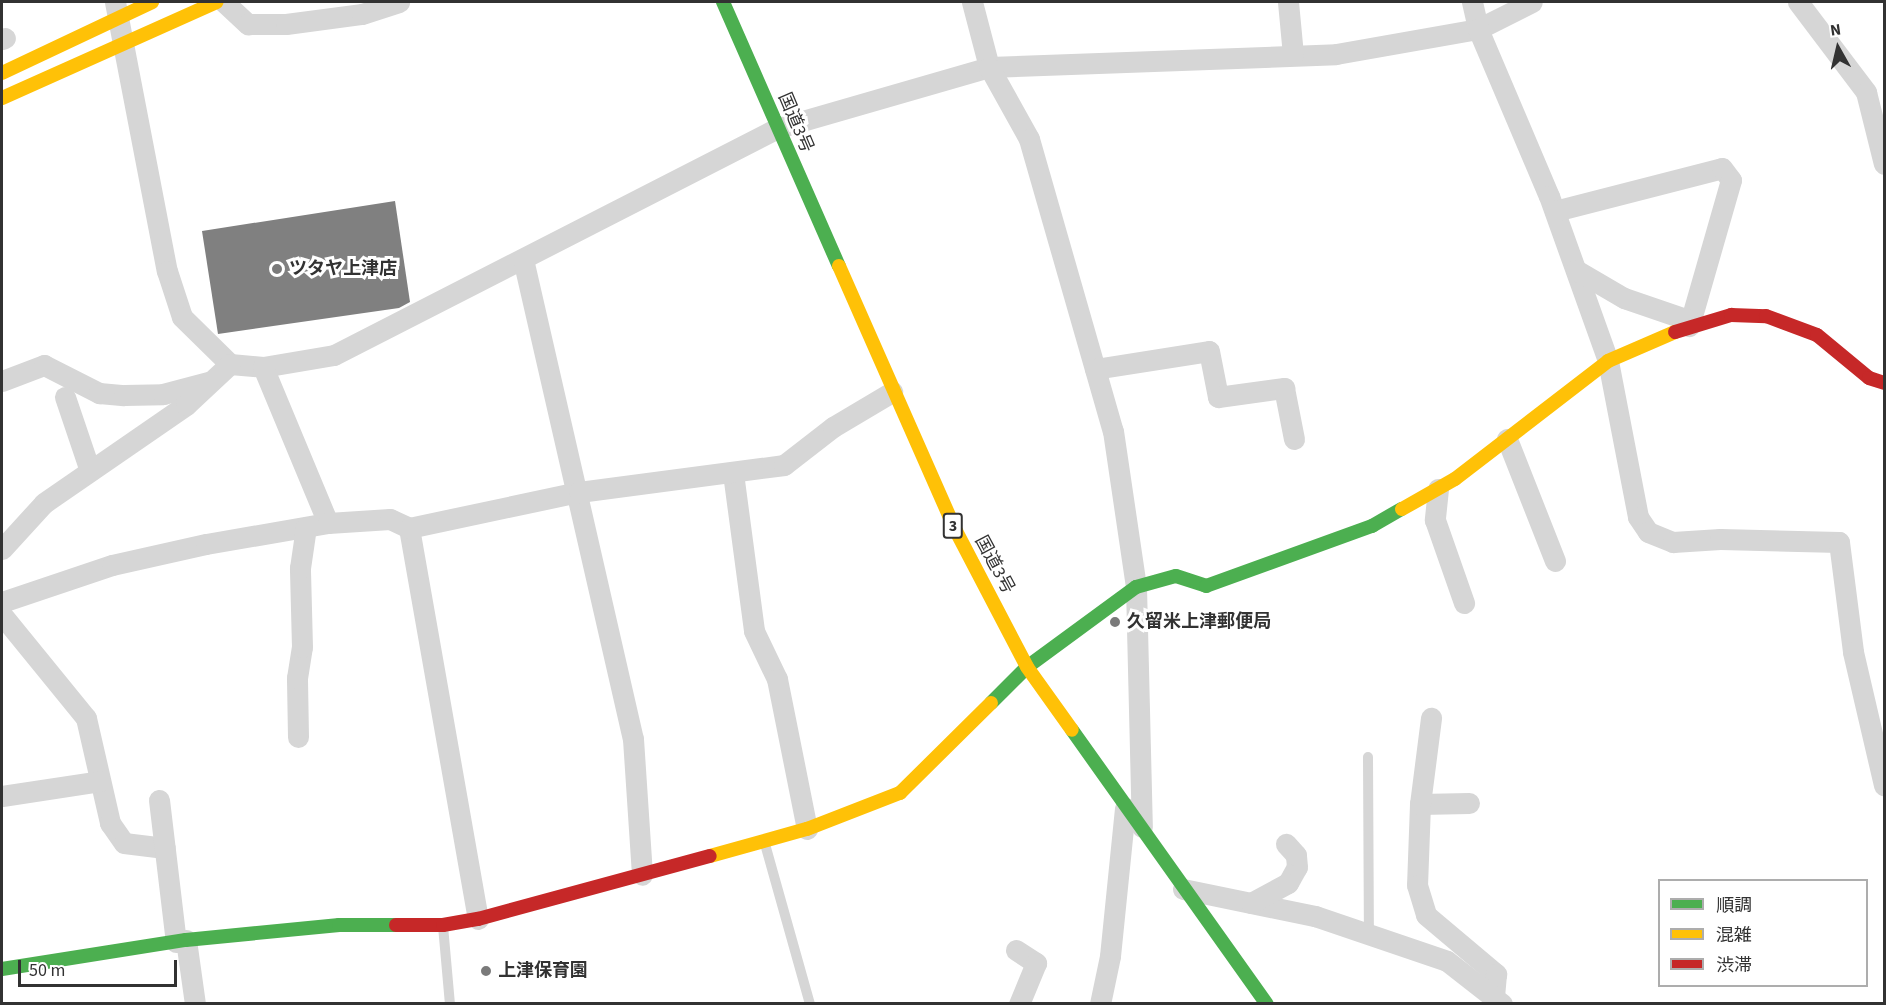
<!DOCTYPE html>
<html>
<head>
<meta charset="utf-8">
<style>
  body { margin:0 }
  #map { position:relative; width:1886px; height:1005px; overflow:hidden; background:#fff; font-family:"Source Sans 3","Noto Sans JP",sans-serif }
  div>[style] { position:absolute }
  .building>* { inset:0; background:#808080 }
  .lane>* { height:10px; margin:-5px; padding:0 5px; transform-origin:5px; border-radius:5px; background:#d6d6d6 }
  .street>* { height:21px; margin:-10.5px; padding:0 10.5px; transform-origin:10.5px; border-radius:10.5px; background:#d6d6d6 }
  .fast>* { height:14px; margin:-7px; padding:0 7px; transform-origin:7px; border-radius:7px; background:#4caf50 }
  .slow>* { height:14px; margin:-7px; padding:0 7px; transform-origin:7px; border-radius:7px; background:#ffc107 }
  .jam>* { height:14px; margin:-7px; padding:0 7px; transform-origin:7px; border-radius:7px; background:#c62828 }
  .dots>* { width:16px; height:16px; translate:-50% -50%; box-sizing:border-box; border:3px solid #fff; border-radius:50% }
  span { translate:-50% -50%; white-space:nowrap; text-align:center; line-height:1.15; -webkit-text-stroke:6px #fff; paint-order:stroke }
  .shield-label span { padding:2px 4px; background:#fff; border:2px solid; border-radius:4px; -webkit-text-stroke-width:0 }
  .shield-label { font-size:16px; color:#323232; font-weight:700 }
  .street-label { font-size:18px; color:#323232 }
  .poi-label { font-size:18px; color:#323232; font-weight:700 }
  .left { translate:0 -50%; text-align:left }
  .frame { position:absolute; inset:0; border:3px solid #323232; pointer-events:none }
  .legend { position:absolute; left:1658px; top:879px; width:210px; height:108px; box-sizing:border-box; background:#fff; border:2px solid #adadad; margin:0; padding:8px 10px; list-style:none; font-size:18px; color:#323232 }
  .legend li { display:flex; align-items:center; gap:12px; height:30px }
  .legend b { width:30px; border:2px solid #adadad }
  .north { position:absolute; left:1808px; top:18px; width:60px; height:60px; -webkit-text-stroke:4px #fff; paint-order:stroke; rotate:352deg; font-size:16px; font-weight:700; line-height:24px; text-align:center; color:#323232 }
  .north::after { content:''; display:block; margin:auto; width:21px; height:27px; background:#323232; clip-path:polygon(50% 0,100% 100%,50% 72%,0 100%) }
  .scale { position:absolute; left:18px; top:960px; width:159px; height:27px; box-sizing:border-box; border:3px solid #323232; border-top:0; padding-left:8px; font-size:18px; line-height:21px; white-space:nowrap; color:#323232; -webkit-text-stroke:4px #fff; paint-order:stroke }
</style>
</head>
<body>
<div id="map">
  <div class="building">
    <i style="clip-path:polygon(395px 201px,410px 302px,399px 308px,218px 334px,202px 231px)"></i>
  </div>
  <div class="lane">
    <i style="left:1368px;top:757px;width:177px;rotate:89.7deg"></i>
    <i style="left:765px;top:844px;width:166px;rotate:74.3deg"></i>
    <i style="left:443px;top:926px;width:78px;rotate:84.9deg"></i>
  </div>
  <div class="street">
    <i style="left:115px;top:2px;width:274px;rotate:79.1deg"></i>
    <i style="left:167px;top:271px;width:48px;rotate:71.9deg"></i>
    <i style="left:182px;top:317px;width:67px;rotate:44.4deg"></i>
    <i style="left:230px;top:364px;width:33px;rotate:5deg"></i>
    <i style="left:263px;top:367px;width:72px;rotate:-9.6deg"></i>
    <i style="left:334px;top:355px;width:499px;rotate:-27.1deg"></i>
    <i style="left:778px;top:128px;width:220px;rotate:-16.1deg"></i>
    <i style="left:989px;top:67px;width:347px;rotate:-2.1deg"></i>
    <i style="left:1336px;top:54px;width:144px;rotate:-10deg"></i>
    <i style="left:1478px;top:29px;width:60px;rotate:-26.6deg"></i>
    <i style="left:224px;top:2px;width:33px;rotate:43deg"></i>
    <i style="left:248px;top:24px;width:38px"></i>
    <i style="left:286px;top:24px;width:77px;rotate:-7.5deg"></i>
    <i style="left:362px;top:14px;width:39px;rotate:-18deg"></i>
    <i style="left:972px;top:2px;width:67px;rotate:75.3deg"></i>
    <i style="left:989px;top:67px;width:82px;rotate:60.9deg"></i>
    <i style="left:1029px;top:139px;width:304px;rotate:74deg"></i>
    <i style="left:1113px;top:431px;width:158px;rotate:81.6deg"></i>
    <i style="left:1136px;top:587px;width:240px;rotate:88.6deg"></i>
    <i style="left:1288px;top:2px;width:53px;rotate:84.6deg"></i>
    <i style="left:1472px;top:2px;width:28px;rotate:77deg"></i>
    <i style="left:1478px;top:29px;width:181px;rotate:67deg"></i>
    <i style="left:1549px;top:196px;width:175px;rotate:70.3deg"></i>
    <i style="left:1608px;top:361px;width:159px;rotate:79.1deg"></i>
    <i style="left:1638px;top:517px;width:18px;rotate:56deg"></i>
    <i style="left:1648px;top:532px;width:27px;rotate:22deg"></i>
    <i style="left:1673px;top:542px;width:47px;rotate:-3.7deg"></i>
    <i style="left:1720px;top:539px;width:119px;rotate:1.4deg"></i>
    <i style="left:1839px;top:542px;width:111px;rotate:82.7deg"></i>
    <i style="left:1853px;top:652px;width:137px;rotate:76.9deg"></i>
    <i style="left:1798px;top:2px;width:113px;rotate:52.9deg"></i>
    <i style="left:1866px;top:92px;width:74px;rotate:76deg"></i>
    <i style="left:2px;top:39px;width:3px;rotate:-18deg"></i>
    <i style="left:1555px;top:211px;width:172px;rotate:-14.4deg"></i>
    <i style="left:1722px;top:168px;width:15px;rotate:53deg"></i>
    <i style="left:1731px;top:180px;width:152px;rotate:106deg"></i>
    <i style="left:523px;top:259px;width:492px;rotate:77.1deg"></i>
    <i style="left:633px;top:739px;width:136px;rotate:86.2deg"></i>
    <i style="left:1576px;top:270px;width:56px;rotate:30.3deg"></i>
    <i style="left:1624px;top:298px;width:71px;rotate:18.9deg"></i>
    <i style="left:263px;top:367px;width:169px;rotate:67.4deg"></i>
    <i style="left:1095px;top:369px;width:115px;rotate:-9deg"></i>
    <i style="left:1209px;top:351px;width:47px;rotate:78.9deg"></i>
    <i style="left:1218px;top:397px;width:67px;rotate:-7.8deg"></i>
    <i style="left:1284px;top:388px;width:52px;rotate:78.9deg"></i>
    <i style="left:2px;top:381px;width:45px;rotate:-20.9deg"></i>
    <i style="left:44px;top:365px;width:62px;rotate:27deg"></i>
    <i style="left:99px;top:393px;width:25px;rotate:5deg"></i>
    <i style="left:124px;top:395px;width:39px;rotate:-1deg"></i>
    <i style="left:163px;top:394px;width:47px;rotate:-14.9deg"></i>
    <i style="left:65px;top:397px;width:78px;rotate:71.3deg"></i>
    <i style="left:1507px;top:439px;width:131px;rotate:68.5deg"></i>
    <i style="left:733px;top:473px;width:159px;rotate:82.4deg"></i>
    <i style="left:754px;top:631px;width:53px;rotate:64.4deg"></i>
    <i style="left:777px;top:679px;width:153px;rotate:78.7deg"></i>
    <i style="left:1438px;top:489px;width:31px;rotate:96deg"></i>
    <i style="left:1435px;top:520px;width:88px;rotate:70.7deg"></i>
    <i style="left:409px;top:528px;width:397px;rotate:80deg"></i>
    <i style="left:2px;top:549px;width:62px;rotate:-47.6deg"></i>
    <i style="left:44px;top:503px;width:173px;rotate:-34.6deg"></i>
    <i style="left:186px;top:405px;width:60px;rotate:-43deg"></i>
    <i style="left:2px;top:602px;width:116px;rotate:-18.6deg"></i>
    <i style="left:112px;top:565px;width:96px;rotate:-12.6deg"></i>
    <i style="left:206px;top:544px;width:124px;rotate:-9.8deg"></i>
    <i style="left:328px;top:523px;width:62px;rotate:-3.7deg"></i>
    <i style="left:390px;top:519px;width:21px;rotate:25deg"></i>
    <i style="left:409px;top:528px;width:174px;rotate:-12deg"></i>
    <i style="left:579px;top:492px;width:207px;rotate:-7.5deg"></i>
    <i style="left:784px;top:465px;width:62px;rotate:-37.8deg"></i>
    <i style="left:833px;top:427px;width:69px;rotate:-30.7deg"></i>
    <i style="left:2px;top:615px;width:133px;rotate:50.8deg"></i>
    <i style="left:86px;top:718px;width:108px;rotate:77.1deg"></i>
    <i style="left:110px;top:823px;width:24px;rotate:55deg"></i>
    <i style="left:124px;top:843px;width:41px;rotate:7deg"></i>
    <i style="left:298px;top:737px;width:59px;rotate:-91deg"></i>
    <i style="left:297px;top:678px;width:31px;rotate:-81deg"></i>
    <i style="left:302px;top:647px;width:79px;rotate:-91.5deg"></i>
    <i style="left:300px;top:568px;width:41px;rotate:-81.7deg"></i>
    <i style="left:2px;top:796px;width:99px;rotate:-8.7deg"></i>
    <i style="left:159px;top:800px;width:143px;rotate:83.2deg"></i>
    <i style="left:1469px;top:803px;width:49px;rotate:178.8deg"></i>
    <i style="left:1420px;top:804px;width:81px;rotate:92.1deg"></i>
    <i style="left:1417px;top:885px;width:31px;rotate:73deg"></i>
    <i style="left:1426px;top:915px;width:92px;rotate:40.1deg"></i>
    <i style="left:1496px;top:974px;width:23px;rotate:95deg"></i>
    <i style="left:1420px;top:804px;width:87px;rotate:-82.7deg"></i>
    <i style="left:1183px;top:889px;width:135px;rotate:11.6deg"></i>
    <i style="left:1315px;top:916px;width:139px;rotate:18.8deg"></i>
    <i style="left:1447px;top:961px;width:70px;rotate:38deg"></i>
    <i style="left:1251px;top:903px;width:42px;rotate:-28.4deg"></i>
    <i style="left:1288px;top:883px;width:18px;rotate:-61deg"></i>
    <i style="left:1297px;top:867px;width:12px;rotate:-95deg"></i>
    <i style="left:1296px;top:855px;width:15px;rotate:-132deg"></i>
    <i style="left:186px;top:940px;width:65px;rotate:82deg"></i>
    <i style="left:1016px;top:950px;width:24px;rotate:33deg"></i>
    <i style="left:1036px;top:963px;width:44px;rotate:112.5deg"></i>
    <i style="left:1100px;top:1004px;width:49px;rotate:-78.2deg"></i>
    <i style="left:1110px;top:956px;width:149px;rotate:-84.2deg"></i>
  </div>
  <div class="fast">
    <i style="left:723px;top:2px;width:288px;rotate:66.3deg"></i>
    <i style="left:991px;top:703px;width:51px;rotate:-45deg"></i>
    <i style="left:1027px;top:667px;width:135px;rotate:-36.3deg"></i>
    <i style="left:1136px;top:587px;width:41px;rotate:-15.4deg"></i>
    <i style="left:1176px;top:576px;width:32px;rotate:18deg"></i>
    <i style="left:1206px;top:586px;width:177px;rotate:-19.9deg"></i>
    <i style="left:1372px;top:526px;width:34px;rotate:-30deg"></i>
    <i style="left:1072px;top:730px;width:336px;rotate:54.6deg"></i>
    <i style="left:2px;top:969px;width:186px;rotate:-9deg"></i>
    <i style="left:186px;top:940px;width:154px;rotate:-5.6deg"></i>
    <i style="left:339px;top:925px;width:57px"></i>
  </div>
  <div class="slow">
    <i style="left:2px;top:73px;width:166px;rotate:-25.3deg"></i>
    <i style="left:2px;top:98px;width:235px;rotate:-24.1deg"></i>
    <i style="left:839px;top:266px;width:290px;rotate:66.2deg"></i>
    <i style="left:956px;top:531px;width:153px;rotate:62.4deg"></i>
    <i style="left:1027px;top:667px;width:77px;rotate:54.5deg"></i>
    <i style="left:1402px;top:509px;width:61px;rotate:-29.5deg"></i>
    <i style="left:1455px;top:479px;width:193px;rotate:-37.6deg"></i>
    <i style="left:1608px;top:361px;width:73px;rotate:-23.4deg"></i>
    <i style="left:710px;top:856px;width:101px;rotate:-15.6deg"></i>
    <i style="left:807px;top:829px;width:100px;rotate:-21.2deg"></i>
    <i style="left:900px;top:793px;width:128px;rotate:-44.7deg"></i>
  </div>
  <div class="jam">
    <i style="left:1675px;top:332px;width:59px;rotate:-16.9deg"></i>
    <i style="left:1731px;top:315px;width:35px;rotate:2deg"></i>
    <i style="left:1766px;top:316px;width:54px;rotate:20.4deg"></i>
    <i style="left:1817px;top:335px;width:67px;rotate:39.6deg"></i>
    <i style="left:1869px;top:378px;width:16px;rotate:18deg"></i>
    <i style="left:396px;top:925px;width:47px"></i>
    <i style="left:443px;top:925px;width:36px;rotate:-10deg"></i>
    <i style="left:478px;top:919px;width:240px;rotate:-15.2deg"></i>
  </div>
  <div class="dots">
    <i style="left:277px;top:269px;background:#7a7a7a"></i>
    <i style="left:1115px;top:622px;background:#7a7a7a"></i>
    <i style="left:486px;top:971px;background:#7a7a7a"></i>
  </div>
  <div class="shield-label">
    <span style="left:953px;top:526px">3</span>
  </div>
  <div class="street-label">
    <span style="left:795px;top:123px;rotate:67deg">国道3号</span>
    <span style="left:994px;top:565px;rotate:62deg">国道3号</span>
  </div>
  <div class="poi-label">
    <span class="left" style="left:289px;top:269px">ツタヤ上津店</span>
    <span class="left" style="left:1127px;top:622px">久留米上津郵便局</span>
    <span class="left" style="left:498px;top:971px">上津保育園</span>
  </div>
  <div class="frame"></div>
  <ul class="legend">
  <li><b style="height:8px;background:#4caf50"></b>順調</li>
  <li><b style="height:8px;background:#ffc107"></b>混雑</li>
  <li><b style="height:8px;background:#c62828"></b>渋滞</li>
  </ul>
  <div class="north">N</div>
  <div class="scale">50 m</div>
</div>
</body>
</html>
